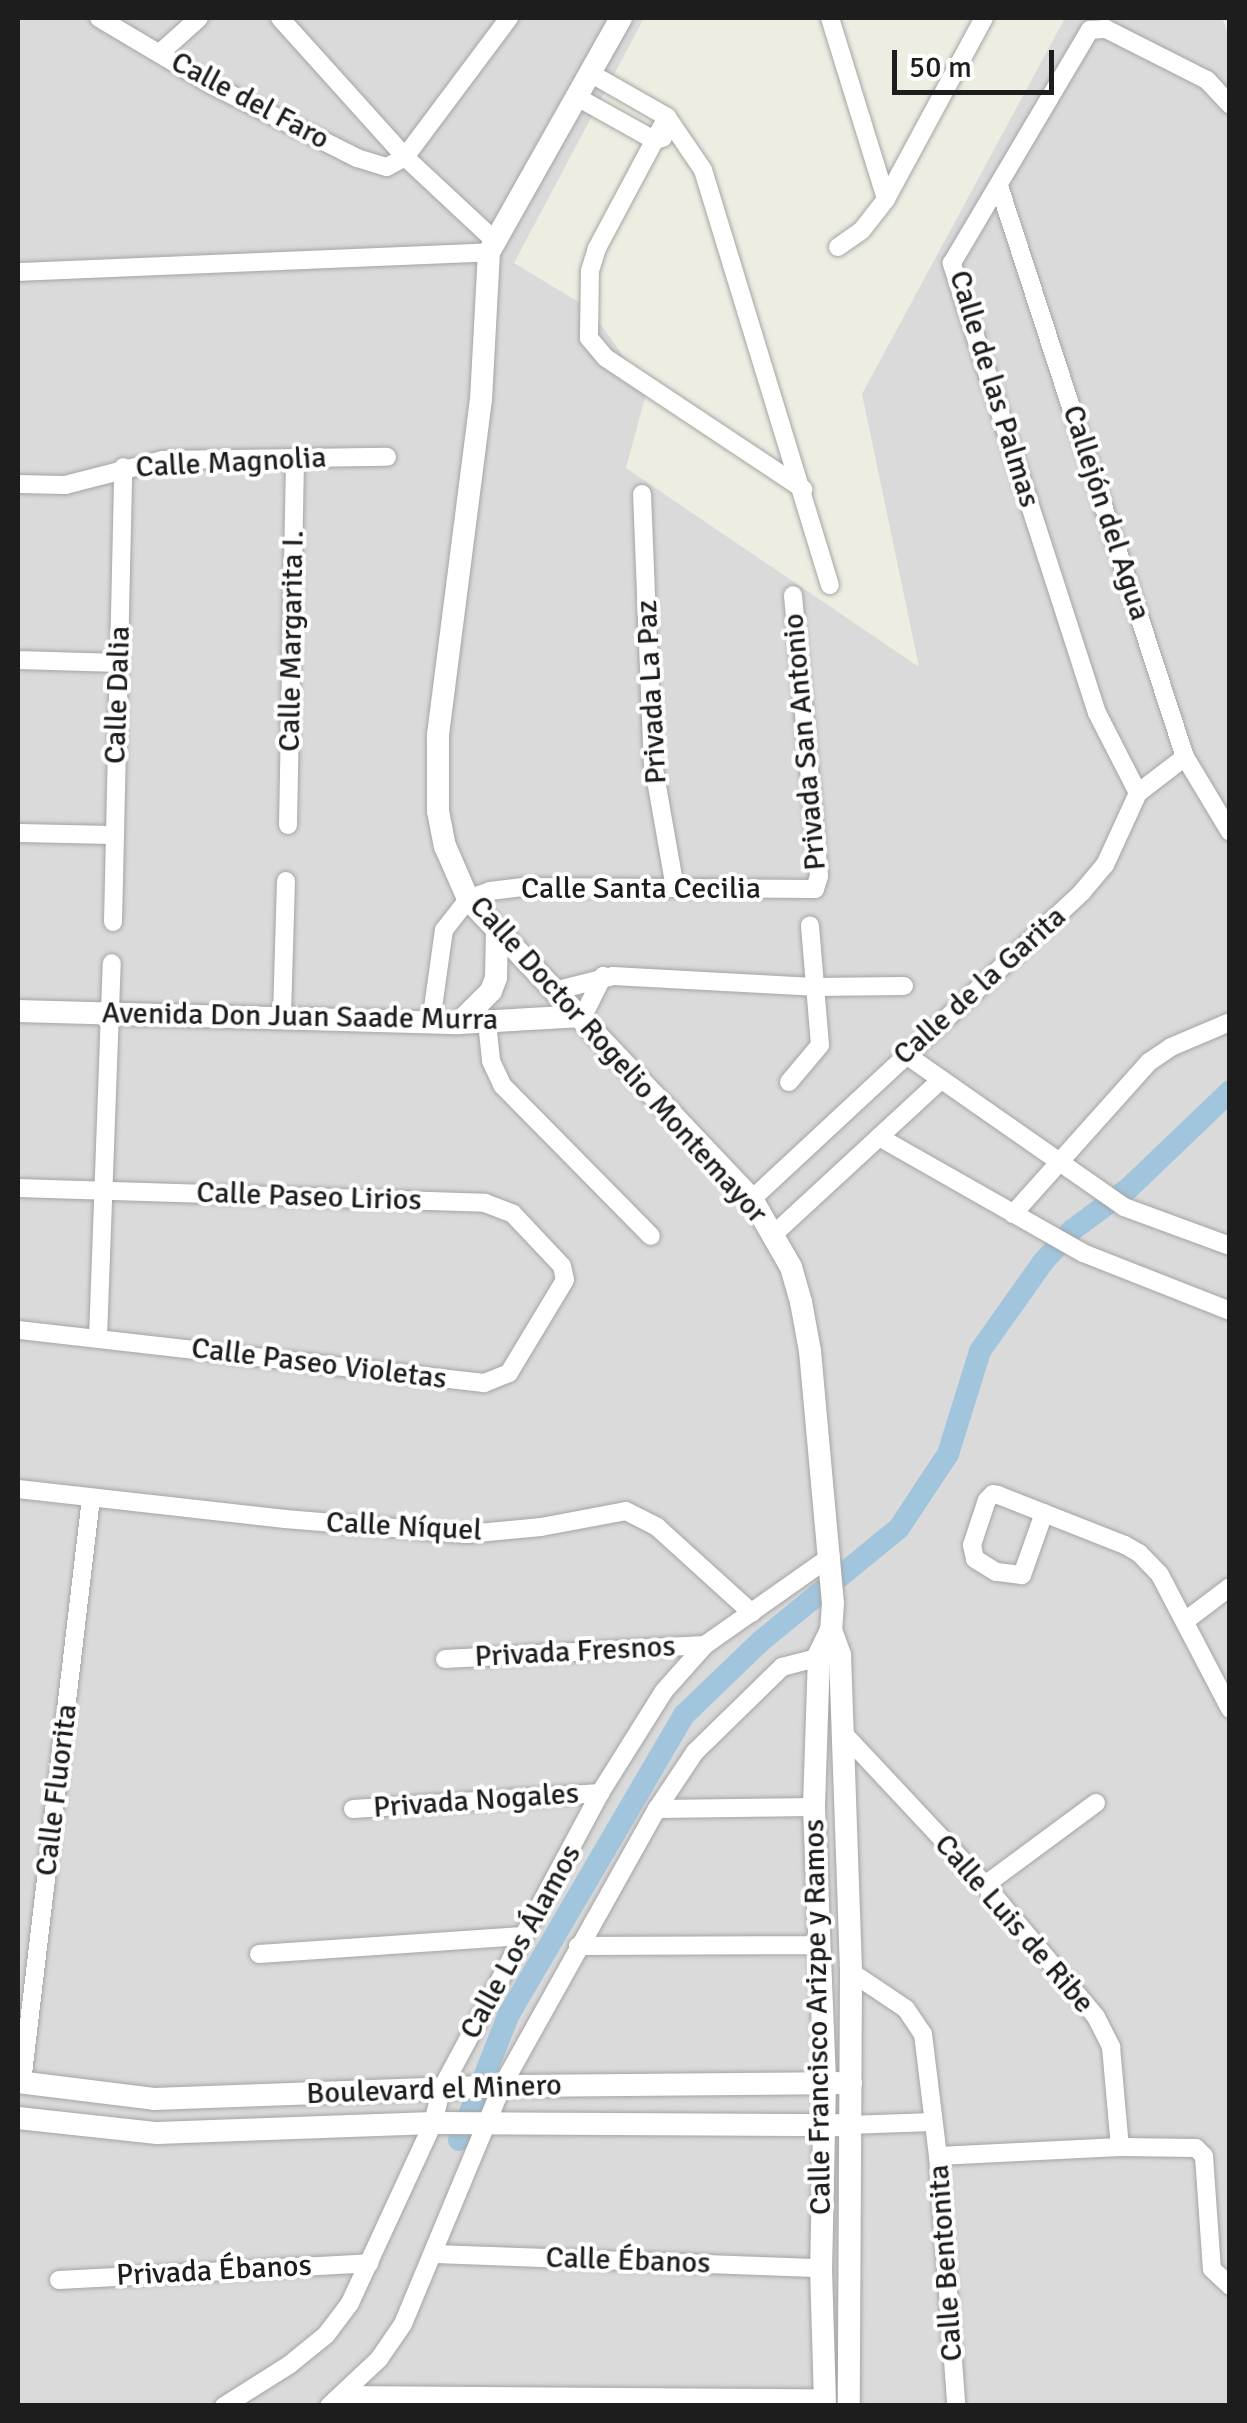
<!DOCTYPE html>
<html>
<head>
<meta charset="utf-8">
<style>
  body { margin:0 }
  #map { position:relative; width:1247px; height:2423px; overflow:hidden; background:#eeede2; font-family:Signika,sans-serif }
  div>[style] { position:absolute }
  .residential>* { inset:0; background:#dbdada }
  .canal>* { height:22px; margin:-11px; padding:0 11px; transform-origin:11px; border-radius:11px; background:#a1c5dd }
  .roads { filter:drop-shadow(0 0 2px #a4a4a4) drop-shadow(0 0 2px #a4a4a4) }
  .minor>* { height:18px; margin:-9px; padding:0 9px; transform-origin:9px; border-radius:9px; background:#fff }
  .tertiary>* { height:22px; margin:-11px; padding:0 11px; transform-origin:11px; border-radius:11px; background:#fff }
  span { translate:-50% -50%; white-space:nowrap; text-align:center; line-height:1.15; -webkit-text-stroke:8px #fff; paint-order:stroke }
  .street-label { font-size:30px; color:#1d1d1d }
  .frame { position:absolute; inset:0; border:20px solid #1d1d1d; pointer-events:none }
  .scale { position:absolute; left:892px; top:50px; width:162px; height:45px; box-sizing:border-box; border:5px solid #1d1d1d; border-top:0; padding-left:12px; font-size:30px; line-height:35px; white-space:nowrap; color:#1d1d1d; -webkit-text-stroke:8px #fff; paint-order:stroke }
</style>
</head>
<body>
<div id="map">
  <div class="residential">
    <i style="clip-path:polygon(18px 18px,644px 18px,514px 263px,590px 309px,647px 390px,626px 468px,919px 667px,862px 394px,1065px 18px,1222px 18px,1230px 38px,1229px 2405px,18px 2405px)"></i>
  </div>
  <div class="canal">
    <i style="left:459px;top:2140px;width:133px;rotate:-68.4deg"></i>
    <i style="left:508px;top:2016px;width:349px;rotate:-59.7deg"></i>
    <i style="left:684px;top:1715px;width:107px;rotate:-43.9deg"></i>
    <i style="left:761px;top:1641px;width:178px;rotate:-39.3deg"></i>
    <i style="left:899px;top:1528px;width:89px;rotate:-56.5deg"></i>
    <i style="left:948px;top:1454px;width:108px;rotate:-72.7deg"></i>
    <i style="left:980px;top:1351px;width:109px;rotate:-54.7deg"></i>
    <i style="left:1043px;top:1262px;width:42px;rotate:-47.9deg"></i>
    <i style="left:1071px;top:1231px;width:72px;rotate:-36.6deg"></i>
    <i style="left:1129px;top:1188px;width:140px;rotate:-43.8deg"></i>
  </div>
  <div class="roads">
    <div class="minor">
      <i style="left:99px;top:18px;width:129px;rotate:30.7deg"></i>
      <i style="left:210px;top:84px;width:165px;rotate:26.7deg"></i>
      <i style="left:357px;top:158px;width:31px;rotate:17deg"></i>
      <i style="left:387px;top:167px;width:21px;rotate:-29deg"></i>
      <i style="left:405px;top:157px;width:174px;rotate:-53.2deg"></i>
      <i style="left:280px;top:18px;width:187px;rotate:48deg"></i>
      <i style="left:405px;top:157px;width:120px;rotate:43deg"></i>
      <i style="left:830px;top:18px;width:189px;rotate:72.8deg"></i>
      <i style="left:160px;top:53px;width:52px;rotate:-41.9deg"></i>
      <i style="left:590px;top:73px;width:89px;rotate:29.7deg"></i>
      <i style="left:667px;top:117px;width:64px;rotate:55.8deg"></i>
      <i style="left:703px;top:170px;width:434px;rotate:73deg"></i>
      <i style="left:577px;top:97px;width:88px;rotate:29.2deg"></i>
      <i style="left:654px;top:140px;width:9px;rotate:-13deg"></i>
      <i style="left:667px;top:117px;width:149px;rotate:118.1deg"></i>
      <i style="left:597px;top:248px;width:24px;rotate:107deg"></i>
      <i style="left:590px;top:271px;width:67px;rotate:90.9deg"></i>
      <i style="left:589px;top:338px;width:26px;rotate:50deg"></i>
      <i style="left:606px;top:358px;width:237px;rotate:33.6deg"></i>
      <i style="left:999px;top:186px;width:601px;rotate:71.96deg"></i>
      <i style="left:1185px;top:757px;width:87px;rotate:59deg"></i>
      <i style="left:838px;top:247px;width:29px;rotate:-35deg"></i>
      <i style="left:862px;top:230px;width:39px;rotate:-52deg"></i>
      <i style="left:886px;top:199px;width:206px;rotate:-61.6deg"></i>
      <i style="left:18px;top:272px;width:471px;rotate:-2.4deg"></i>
      <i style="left:18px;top:484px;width:47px;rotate:1.2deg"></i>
      <i style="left:65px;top:485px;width:101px;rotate:-14.3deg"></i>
      <i style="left:163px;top:460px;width:224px;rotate:-0.8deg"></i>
      <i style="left:642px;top:494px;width:269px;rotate:87.7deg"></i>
      <i style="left:653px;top:763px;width:127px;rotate:80deg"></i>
      <i style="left:18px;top:660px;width:101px;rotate:1.7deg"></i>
      <i style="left:1138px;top:793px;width:90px;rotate:-117.1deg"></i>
      <i style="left:1097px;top:713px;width:473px;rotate:-107.9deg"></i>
      <i style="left:952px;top:263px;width:271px;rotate:-59.4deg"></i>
      <i style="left:1090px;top:30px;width:16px;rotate:-4deg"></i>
      <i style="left:1106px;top:29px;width:113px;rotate:26.8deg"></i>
      <i style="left:1207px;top:80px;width:34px;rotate:47deg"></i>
      <i style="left:288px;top:825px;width:368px;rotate:-88.9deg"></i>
      <i style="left:18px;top:833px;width:96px;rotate:1.2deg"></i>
      <i style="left:113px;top:922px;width:455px;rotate:-88.7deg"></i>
      <i style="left:558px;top:990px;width:57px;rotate:-14.3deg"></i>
      <i style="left:613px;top:976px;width:201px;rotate:3.1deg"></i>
      <i style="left:814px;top:987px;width:90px;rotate:-0.6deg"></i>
      <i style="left:282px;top:1015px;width:134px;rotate:-88.3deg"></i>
      <i style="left:583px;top:1016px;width:45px;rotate:-63.4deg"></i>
      <i style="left:431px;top:1022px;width:93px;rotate:-82deg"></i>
      <i style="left:444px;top:930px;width:39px;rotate:-52deg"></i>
      <i style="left:468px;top:899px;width:23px;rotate:-20deg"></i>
      <i style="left:490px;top:891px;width:35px;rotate:-7deg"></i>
      <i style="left:525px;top:887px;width:290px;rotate:0.4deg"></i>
      <i style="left:815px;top:889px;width:14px;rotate:-73deg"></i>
      <i style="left:819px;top:876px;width:282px;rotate:-95.3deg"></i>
      <i style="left:487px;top:1022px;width:39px;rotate:84deg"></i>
      <i style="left:491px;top:1061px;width:26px;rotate:65deg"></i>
      <i style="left:502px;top:1085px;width:212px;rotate:45.4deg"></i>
      <i style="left:905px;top:1054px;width:267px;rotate:34.9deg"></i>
      <i style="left:1124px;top:1207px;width:113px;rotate:20.2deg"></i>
      <i style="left:789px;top:1082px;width:48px;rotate:-50deg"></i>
      <i style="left:820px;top:1045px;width:120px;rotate:-94.8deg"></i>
      <i style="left:879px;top:1137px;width:235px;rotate:29.6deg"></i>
      <i style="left:1083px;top:1253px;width:158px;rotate:21.5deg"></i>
      <i style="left:18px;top:1188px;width:467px;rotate:1.8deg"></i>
      <i style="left:485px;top:1203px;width:30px;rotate:21deg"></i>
      <i style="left:513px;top:1214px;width:71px;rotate:46.7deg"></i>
      <i style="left:562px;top:1266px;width:14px;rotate:78deg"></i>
      <i style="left:565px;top:1280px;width:109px;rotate:121.1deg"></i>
      <i style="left:509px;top:1373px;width:27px;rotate:158deg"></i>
      <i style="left:484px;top:1383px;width:469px;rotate:-173.5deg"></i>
      <i style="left:752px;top:1199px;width:451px;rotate:-42.9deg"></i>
      <i style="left:1082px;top:892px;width:35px;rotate:-50deg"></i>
      <i style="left:1105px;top:865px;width:79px;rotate:-65.4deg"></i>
      <i style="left:1138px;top:793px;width:59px;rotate:-37.5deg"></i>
      <i style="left:1013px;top:1214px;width:204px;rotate:-48.2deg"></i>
      <i style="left:1149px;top:1062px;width:27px;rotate:-34deg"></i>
      <i style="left:1171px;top:1047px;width:64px;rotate:-23deg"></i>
      <i style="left:774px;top:1234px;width:226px;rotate:-42.7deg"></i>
      <i style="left:98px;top:1338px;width:375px;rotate:-87.9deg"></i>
      <i style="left:18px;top:1489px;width:269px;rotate:6.4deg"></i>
      <i style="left:285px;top:1519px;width:183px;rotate:4.7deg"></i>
      <i style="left:467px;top:1534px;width:74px;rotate:-5.4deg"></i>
      <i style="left:541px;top:1527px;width:86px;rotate:-10.7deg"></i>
      <i style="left:626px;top:1511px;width:35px;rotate:27deg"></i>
      <i style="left:657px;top:1527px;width:128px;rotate:42.2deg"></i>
      <i style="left:1044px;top:1513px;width:66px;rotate:109.5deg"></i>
      <i style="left:1022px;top:1575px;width:26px;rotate:-173deg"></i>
      <i style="left:996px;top:1572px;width:25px;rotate:-148deg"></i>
      <i style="left:975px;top:1559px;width:14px;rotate:-102deg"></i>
      <i style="left:972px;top:1545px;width:47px;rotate:-71.6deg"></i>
      <i style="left:987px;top:1500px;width:8px;rotate:-45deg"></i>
      <i style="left:993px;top:1494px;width:5px;rotate:11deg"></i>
      <i style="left:998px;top:1495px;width:136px;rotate:21.5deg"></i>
      <i style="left:1125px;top:1545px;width:16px;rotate:30deg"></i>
      <i style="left:1139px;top:1553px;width:30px;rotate:46deg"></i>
      <i style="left:1160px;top:1575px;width:151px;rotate:62.4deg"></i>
      <i style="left:1185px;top:1621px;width:56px;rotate:-37.1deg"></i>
      <i style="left:445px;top:1659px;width:260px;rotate:-3.1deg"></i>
      <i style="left:842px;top:1732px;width:209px;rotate:46.9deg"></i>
      <i style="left:985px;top:1885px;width:172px;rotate:49.9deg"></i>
      <i style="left:1096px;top:2017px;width:34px;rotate:63deg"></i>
      <i style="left:1111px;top:2047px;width:100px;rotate:84.9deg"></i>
      <i style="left:353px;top:1809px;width:248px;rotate:-3.7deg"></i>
      <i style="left:657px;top:1809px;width:157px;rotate:-0.7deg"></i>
      <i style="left:985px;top:1885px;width:138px;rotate:-36.5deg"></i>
      <i style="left:578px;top:1946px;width:242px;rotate:-0.2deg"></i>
      <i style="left:259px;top:1954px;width:264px;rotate:-3.9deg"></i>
      <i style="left:851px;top:1972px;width:66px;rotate:33.9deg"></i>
      <i style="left:906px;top:2009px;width:30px;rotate:56deg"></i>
      <i style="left:923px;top:2034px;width:123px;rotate:83deg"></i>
      <i style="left:938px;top:2156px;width:249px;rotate:85.8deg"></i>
      <i style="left:22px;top:2082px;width:588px;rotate:-83.26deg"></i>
      <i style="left:848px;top:2125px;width:85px;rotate:-2deg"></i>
      <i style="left:938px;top:2156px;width:182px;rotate:-2.8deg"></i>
      <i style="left:1120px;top:2147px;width:76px;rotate:0.8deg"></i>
      <i style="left:1196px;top:2148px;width:11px;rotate:45deg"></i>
      <i style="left:1204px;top:2156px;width:113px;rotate:86deg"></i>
      <i style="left:1212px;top:2269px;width:25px;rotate:43deg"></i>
      <i style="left:435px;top:2254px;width:386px;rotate:2.1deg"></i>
      <i style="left:59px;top:2280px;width:311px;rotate:-3.1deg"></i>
      <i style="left:345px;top:2395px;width:480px;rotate:0.4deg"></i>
      <i style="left:224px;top:2406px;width:77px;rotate:-32.2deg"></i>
      <i style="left:289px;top:2365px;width:48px;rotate:-39deg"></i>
      <i style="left:326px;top:2335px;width:40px;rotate:-53deg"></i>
      <i style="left:350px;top:2303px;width:198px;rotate:-65.2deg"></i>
      <i style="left:433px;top:2123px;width:36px;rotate:-76deg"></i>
      <i style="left:442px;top:2088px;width:335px;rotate:-61.8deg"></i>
      <i style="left:600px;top:1793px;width:120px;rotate:-57.9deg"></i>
      <i style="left:664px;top:1691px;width:62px;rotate:-48.3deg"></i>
      <i style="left:705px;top:1645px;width:154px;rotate:-35.2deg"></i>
      <i style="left:329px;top:2406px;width:69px;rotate:-43.2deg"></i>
      <i style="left:379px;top:2359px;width:42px;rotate:-55.6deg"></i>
      <i style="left:403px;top:2324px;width:258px;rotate:-67.4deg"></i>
      <i style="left:502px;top:2086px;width:317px;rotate:-60.8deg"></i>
      <i style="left:657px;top:1809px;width:69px;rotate:-56.3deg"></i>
      <i style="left:695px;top:1752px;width:122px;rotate:-44.3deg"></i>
      <i style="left:782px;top:1667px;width:48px;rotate:-14.6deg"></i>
    </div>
    <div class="tertiary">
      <i style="left:621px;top:18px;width:269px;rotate:119.4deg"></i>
      <i style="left:489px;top:252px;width:147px;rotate:93.1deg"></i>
      <i style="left:481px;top:399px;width:340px;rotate:97.3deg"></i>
      <i style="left:438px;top:736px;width:75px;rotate:90deg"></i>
      <i style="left:438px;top:811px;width:36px;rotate:79deg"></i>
      <i style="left:445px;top:846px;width:58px;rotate:66.5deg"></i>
      <i style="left:468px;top:899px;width:413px;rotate:46.6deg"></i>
      <i style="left:752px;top:1199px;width:78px;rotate:60.2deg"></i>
      <i style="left:791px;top:1267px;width:36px;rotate:74deg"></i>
      <i style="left:801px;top:1302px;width:50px;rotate:79.6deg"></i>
      <i style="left:810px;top:1351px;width:253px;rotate:84.8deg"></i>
      <i style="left:833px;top:1603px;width:27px;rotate:94deg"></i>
      <i style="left:831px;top:1630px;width:28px;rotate:116deg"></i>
      <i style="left:819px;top:1655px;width:152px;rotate:91.9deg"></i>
      <i style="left:814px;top:1807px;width:275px;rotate:87.7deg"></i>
      <i style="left:825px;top:2082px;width:186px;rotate:91.2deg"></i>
      <i style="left:821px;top:2268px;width:138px;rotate:88.3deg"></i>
      <i style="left:18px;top:1011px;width:441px;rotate:1.6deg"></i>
      <i style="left:459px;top:1023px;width:124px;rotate:-3.2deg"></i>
      <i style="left:459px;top:1023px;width:45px;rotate:-45deg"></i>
      <i style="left:491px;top:991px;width:14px;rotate:-69deg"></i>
      <i style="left:496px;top:978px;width:49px;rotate:-88.8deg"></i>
      <i style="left:831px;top:1630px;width:27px;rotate:70deg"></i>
      <i style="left:840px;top:1655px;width:317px;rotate:88deg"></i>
      <i style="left:851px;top:1972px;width:434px;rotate:90.3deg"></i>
      <i style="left:18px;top:2082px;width:137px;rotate:7.1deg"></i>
      <i style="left:154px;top:2099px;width:348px;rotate:-2.1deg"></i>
      <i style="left:502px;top:2086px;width:349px;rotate:-0.5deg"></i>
      <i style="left:18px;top:2118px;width:140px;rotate:6.2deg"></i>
      <i style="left:157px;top:2133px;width:276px;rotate:-2.1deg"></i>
      <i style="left:433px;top:2123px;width:415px;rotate:0.3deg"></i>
    </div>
  </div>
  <div class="street-label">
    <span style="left:250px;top:101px;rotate:28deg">Calle del Faro</span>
    <span style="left:994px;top:389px;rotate:73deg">Calle de las Palmas</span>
    <span style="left:231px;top:463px;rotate:-3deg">Calle Magnolia</span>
    <span style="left:1106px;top:513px;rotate:72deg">Callejón del Agua</span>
    <span style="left:292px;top:641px;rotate:-89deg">Calle Margarita I.</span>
    <span style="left:652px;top:692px;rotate:-93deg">Privada La Paz</span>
    <span style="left:118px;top:695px;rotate:-88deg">Calle Dalia</span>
    <span style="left:805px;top:742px;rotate:-95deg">Privada San Antonio</span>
    <span style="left:641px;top:889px">Calle Santa Cecilia</span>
    <span style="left:980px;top:986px;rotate:-42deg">Calle de la Garita</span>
    <span style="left:300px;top:1017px;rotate:1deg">Avenida Don Juan Saade Murra</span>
    <span style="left:618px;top:1060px;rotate:48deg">Calle Doctor Rogelio Montemayor</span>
    <span style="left:309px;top:1197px;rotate:2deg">Calle Paseo Lirios</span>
    <span style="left:319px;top:1364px;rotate:7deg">Calle Paseo Violetas</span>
    <span style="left:404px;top:1527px;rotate:3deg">Calle Níquel</span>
    <span style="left:575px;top:1652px;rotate:-3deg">Privada Fresnos</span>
    <span style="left:57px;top:1790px;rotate:-83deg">Calle Fluorita</span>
    <span style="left:476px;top:1801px;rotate:-4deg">Privada Nogales</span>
    <span style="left:1014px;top:1924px;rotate:49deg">Calle Luis de Ribe</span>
    <span style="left:521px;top:1942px;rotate:-61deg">Calle Los Álamos</span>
    <span style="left:818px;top:2017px;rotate:-91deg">Calle Francisco Arizpe y Ramos</span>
    <span style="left:434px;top:2090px;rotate:-2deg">Boulevard el Minero</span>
    <span style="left:628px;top:2261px;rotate:2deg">Calle Ébanos</span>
    <span style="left:946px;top:2263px;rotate:-94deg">Calle Bentonita</span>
    <span style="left:214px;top:2271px;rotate:-3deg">Privada Ébanos</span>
  </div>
  <div class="frame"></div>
  <div class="scale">50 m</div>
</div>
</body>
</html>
